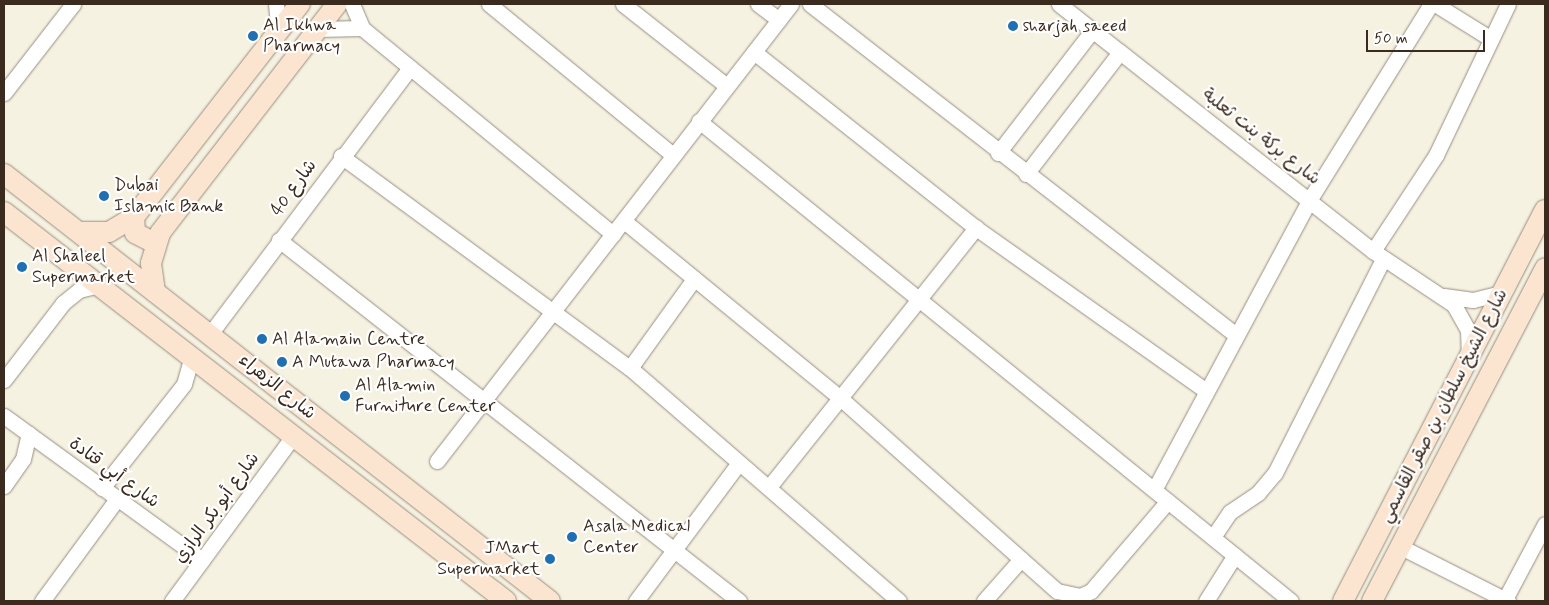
<!DOCTYPE html>
<html>
<head>
<meta charset="utf-8">
<style>
  body { margin:0 }
  #map { position:relative; width:1549px; height:605px; overflow:hidden; background:#f6f2e2; font-family:Mynerve,"Playpen Sans Arabic",sans-serif }
  div>[style] { position:absolute }
  .roads { filter:drop-shadow(0 0 1px #988e80) drop-shadow(0 0 1px #988e80) }
  .street>* { height:15px; margin:-7.5px; padding:0 7.5px; transform-origin:7.5px; border-radius:7.5px; background:#fff }
  .secondary>* { height:20px; margin:-10px; padding:0 10px; transform-origin:10px; border-radius:10px; background:#fce5d0 }
  .dots>* { width:14px; height:14px; translate:-50% -50%; box-sizing:border-box; border:2px solid #fff; border-radius:50% }
  span { translate:-50% -50%; white-space:nowrap; text-align:center; line-height:1.15; -webkit-text-stroke:4.5px #fff; paint-order:stroke }
  .poi-label { font-size:18px; color:#3b2a1e }
  .left { translate:0 -50%; text-align:left }
  .right { translate:-100% -50%; text-align:right }
  .street-label { font-size:18px; color:#3b2a1e }
  .frame { position:absolute; inset:0; border:5px solid #3b2a1e; pointer-events:none }
  .scale { position:absolute; left:1366px; top:30px; width:119px; height:22px; box-sizing:border-box; border:2px solid #3b2a1e; border-top:0; padding-left:6px; font-size:15px; line-height:18px; white-space:nowrap; color:#3b2a1e; -webkit-text-stroke:4px #fff; paint-order:stroke }
</style>
</head>
<body>
<div id="map">
  <div class="roads">
    <div class="street">
      <i style="left:276px;top:4px;width:27px;rotate:84deg"></i>
      <i style="left:352px;top:4px;width:26px;rotate:67deg"></i>
      <i style="left:362px;top:28px;width:325px;rotate:39.4deg"></i>
      <i style="left:489px;top:4px;width:238px;rotate:39.4deg"></i>
      <i style="left:623px;top:4px;width:132px;rotate:38.3deg"></i>
      <i style="left:758px;top:4px;width:26px;rotate:37deg"></i>
      <i style="left:810px;top:4px;width:539px;rotate:37.85deg"></i>
      <i style="left:1059px;top:4px;width:400px;rotate:38.2deg"></i>
      <i style="left:1373px;top:251px;width:97px;rotate:33.7deg"></i>
      <i style="left:1454px;top:305px;width:29px;rotate:61deg"></i>
      <i style="left:1468px;top:330px;width:25px;rotate:88deg"></i>
      <i style="left:1435px;top:4px;width:66px;rotate:32deg"></i>
      <i style="left:317px;top:29px;width:45px;rotate:-1.3deg"></i>
      <i style="left:754px;top:52px;width:283px;rotate:38.4deg"></i>
      <i style="left:976px;top:228px;width:282px;rotate:35.3deg"></i>
      <i style="left:4px;top:93px;width:113px;rotate:-52.2deg"></i>
      <i style="left:699px;top:121px;width:762px;rotate:39.04deg"></i>
      <i style="left:998px;top:153px;width:154px;rotate:-52.4deg"></i>
      <i style="left:341px;top:156px;width:358px;rotate:36.3deg"></i>
      <i style="left:630px;top:368px;width:356px;rotate:40.9deg"></i>
      <i style="left:1026px;top:174px;width:154px;rotate:-52.4deg"></i>
      <i style="left:624px;top:221px;width:276px;rotate:39.3deg"></i>
      <i style="left:838px;top:396px;width:293px;rotate:41.7deg"></i>
      <i style="left:1057px;top:591px;width:24px;rotate:12deg"></i>
      <i style="left:1080px;top:596px;width:12px;rotate:-24deg"></i>
      <i style="left:1091px;top:591px;width:118px;rotate:-49.5deg"></i>
      <i style="left:279px;top:240px;width:585px;rotate:38.12deg"></i>
      <i style="left:1373px;top:251px;width:115px;rotate:-56.7deg"></i>
      <i style="left:1436px;top:155px;width:167px;rotate:-64.5deg"></i>
      <i style="left:1444px;top:296px;width:29px;rotate:8deg"></i>
      <i style="left:1473px;top:300px;width:30px;rotate:-14deg"></i>
      <i style="left:210px;top:334px;width:333px;rotate:-53.1deg"></i>
      <i style="left:630px;top:368px;width:110px;rotate:-54.3deg"></i>
      <i style="left:4px;top:380px;width:97px;rotate:-52.5deg"></i>
      <i style="left:63px;top:303px;width:21px;rotate:-39deg"></i>
      <i style="left:79px;top:290px;width:21px;rotate:-14deg"></i>
      <i style="left:4px;top:416px;width:245px;rotate:36deg"></i>
      <i style="left:437px;top:461px;width:578px;rotate:-52.24deg"></i>
      <i style="left:4px;top:486px;width:33px;rotate:-55deg"></i>
      <i style="left:23px;top:459px;width:26px;rotate:-77deg"></i>
      <i style="left:769px;top:487px;width:332px;rotate:-51.4deg"></i>
      <i style="left:102px;top:488px;width:132px;rotate:-51.7deg"></i>
      <i style="left:184px;top:384px;width:29px;rotate:-74deg"></i>
      <i style="left:1154px;top:490px;width:330px;rotate:-61.8deg"></i>
      <i style="left:1310px;top:199px;width:229px;rotate:-58.2deg"></i>
      <i style="left:1213px;top:537px;width:30px;rotate:-56deg"></i>
      <i style="left:1230px;top:512px;width:34px;rotate:-34deg"></i>
      <i style="left:1258px;top:493px;width:26px;rotate:-50deg"></i>
      <i style="left:1275px;top:473px;width:240px;rotate:-63.2deg"></i>
      <i style="left:1401px;top:547px;width:120px;rotate:26.8deg"></i>
      <i style="left:42px;top:601px;width:127px;rotate:-53.7deg"></i>
      <i style="left:172px;top:601px;width:205px;rotate:-53.7deg"></i>
      <i style="left:636px;top:601px;width:172px;rotate:-53.3deg"></i>
      <i style="left:984px;top:601px;width:56px;rotate:-48.6deg"></i>
      <i style="left:1206px;top:601px;width:54px;rotate:-57.8deg"></i>
      <i style="left:1504px;top:601px;width:87px;rotate:-62deg"></i>
    </div>
    <div class="secondary">
      <i style="left:4px;top:174px;width:693px;rotate:38.03deg"></i>
      <i style="left:4px;top:212px;width:635px;rotate:37.77deg"></i>
      <i style="left:134px;top:217px;width:16px;rotate:86deg"></i>
      <i style="left:135px;top:233px;width:22px;rotate:27deg"></i>
      <i style="left:80px;top:232px;width:29px"></i>
      <i style="left:109px;top:232px;width:29px;rotate:-31deg"></i>
      <i style="left:134px;top:217px;width:270px;rotate:-52.1deg"></i>
      <i style="left:155px;top:292px;width:29px;rotate:-98deg"></i>
      <i style="left:151px;top:263px;width:31px;rotate:-73deg"></i>
      <i style="left:160px;top:233px;width:289px;rotate:-52.3deg"></i>
      <i style="left:1343px;top:601px;width:440px;rotate:-62.7deg"></i>
      <i style="left:1372px;top:601px;width:375px;rotate:-62.5deg"></i>
    </div>
  </div>
  <div class="dots">
    <i style="left:1013px;top:26px;background:#1f6fb2"></i>
    <i style="left:253px;top:36px;background:#1f6fb2"></i>
    <i style="left:104px;top:196px;background:#1f6fb2"></i>
    <i style="left:22px;top:267px;background:#1f6fb2"></i>
    <i style="left:262px;top:339px;background:#1f6fb2"></i>
    <i style="left:282px;top:362px;background:#1f6fb2"></i>
    <i style="left:345px;top:396px;background:#1f6fb2"></i>
    <i style="left:572px;top:537px;background:#1f6fb2"></i>
    <i style="left:550px;top:559px;background:#1f6fb2"></i>
  </div>
  <div class="poi-label">
    <span class="left" style="left:263px;top:36px">Al Ikhwa<br>Pharmacy</span>
    <span class="left" style="left:1023px;top:26px">sharjah saeed</span>
    <span class="left" style="left:114px;top:196px">Dubai<br>Islamic Bank</span>
    <span class="left" style="left:32px;top:267px">Al Shaleel<br>Supermarket</span>
    <span class="left" style="left:272px;top:339px">Al Alamain Centre</span>
    <span class="left" style="left:292px;top:362px">A Mutawa Pharmacy</span>
    <span class="left" style="left:355px;top:396px">Al Alamin<br>Furniture Center</span>
    <span class="left" style="left:583px;top:537px">Asala Medical<br>Center</span>
    <span class="right" style="left:540px;top:559px">JMart<br>Supermarket</span>
  </div>
  <div class="street-label">
    <span style="left:1261px;top:137px;rotate:38deg">شارع بركة بنت ثعلبة</span>
    <span style="left:294px;top:188px;rotate:-54deg">شارع 40</span>
    <span style="left:277px;top:387px;rotate:39deg">شارع الزهراء</span>
    <span style="left:1444px;top:406px;rotate:-63deg">شارع الشيخ سلطان بن صقر القاسمي</span>
    <span style="left:114px;top:473px;rotate:36deg">شارع أبي قتادة</span>
    <span style="left:217px;top:508px;rotate:-54deg">شارع أبو بكر الرازي</span>
  </div>
  <div class="frame"></div>
  <div class="scale">50 m</div>
</div>
</body>
</html>
